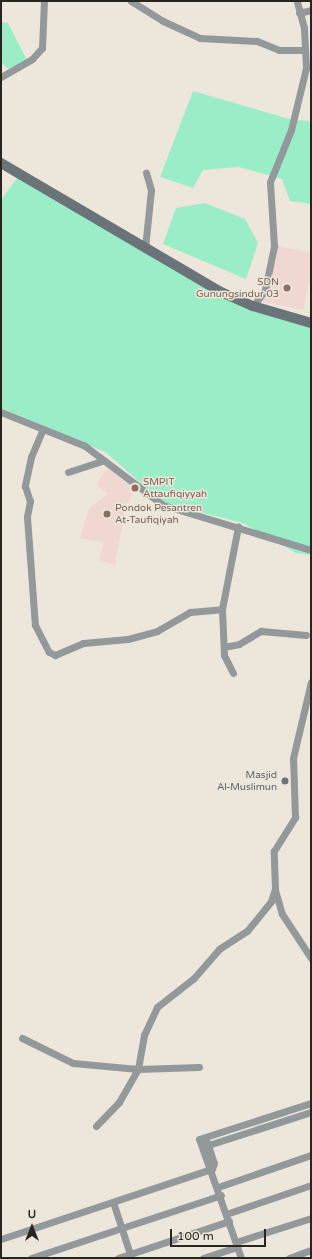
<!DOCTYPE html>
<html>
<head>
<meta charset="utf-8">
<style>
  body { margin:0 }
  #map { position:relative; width:312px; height:1259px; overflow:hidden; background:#ede7db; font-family:"Varela Round",sans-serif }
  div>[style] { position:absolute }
  .education>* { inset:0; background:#f1d7d2 }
  .green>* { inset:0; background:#9bedc7 }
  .street>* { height:7px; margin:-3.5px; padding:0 3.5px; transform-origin:3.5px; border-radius:3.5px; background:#93989b }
  .secondary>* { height:10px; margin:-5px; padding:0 5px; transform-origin:5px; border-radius:5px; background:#6a7377 }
  .dots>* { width:11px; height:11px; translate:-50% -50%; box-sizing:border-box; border:2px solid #ede7db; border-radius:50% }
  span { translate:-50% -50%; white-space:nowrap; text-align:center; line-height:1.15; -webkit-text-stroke:3px #ede7db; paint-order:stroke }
  .education-label { font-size:10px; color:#785e54 }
  .right { translate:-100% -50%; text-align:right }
  .left { translate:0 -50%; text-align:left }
  .worship-label { font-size:10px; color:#5b616d }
  .frame { position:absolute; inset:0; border:2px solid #272520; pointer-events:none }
  .north { position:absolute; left:12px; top:1207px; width:40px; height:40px; -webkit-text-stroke:3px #ede7db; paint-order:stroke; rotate:0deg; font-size:11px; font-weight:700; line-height:16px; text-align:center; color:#272520 }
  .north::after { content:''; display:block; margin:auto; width:14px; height:18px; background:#272520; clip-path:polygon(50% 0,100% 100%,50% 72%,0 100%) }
  .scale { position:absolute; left:170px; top:1229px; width:96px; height:18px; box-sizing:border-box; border:2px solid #272520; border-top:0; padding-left:5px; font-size:12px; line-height:14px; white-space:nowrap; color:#272520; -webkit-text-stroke:3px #ede7db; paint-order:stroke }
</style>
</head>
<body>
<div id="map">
  <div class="education">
    <i style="clip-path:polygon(275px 245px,311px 253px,311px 275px,303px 310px,262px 302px)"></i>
    <i style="clip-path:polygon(108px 467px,137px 488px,126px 505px,115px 565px,99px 561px,104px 543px,80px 538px,89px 509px,108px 493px,96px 485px)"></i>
  </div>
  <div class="green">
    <i style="clip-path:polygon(1px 22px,8px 23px,28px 62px,8px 69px,1px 62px)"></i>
    <i style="clip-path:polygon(193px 91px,293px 120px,311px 121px,311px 204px,290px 201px,282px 179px,239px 167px,203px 170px,193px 188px,160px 177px)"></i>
    <i style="clip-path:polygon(20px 174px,247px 304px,311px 322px,311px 555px,296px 553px,243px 523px,164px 503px,105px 452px,1px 408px,1px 200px)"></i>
    <i style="clip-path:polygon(205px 203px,245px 219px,258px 243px,246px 279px,163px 244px,176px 208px)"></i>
  </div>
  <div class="street">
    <i style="left:131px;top:1px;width:38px;rotate:32deg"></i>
    <i style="left:163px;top:21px;width:41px;rotate:24.7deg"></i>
    <i style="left:200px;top:38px;width:57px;rotate:3deg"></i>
    <i style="left:257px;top:41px;width:24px;rotate:22deg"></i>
    <i style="left:279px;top:50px;width:24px"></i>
    <i style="left:299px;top:13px;width:12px;rotate:-14deg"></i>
    <i style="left:1px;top:77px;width:36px;rotate:-30deg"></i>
    <i style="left:32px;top:59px;width:15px;rotate:-48deg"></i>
    <i style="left:42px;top:48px;width:47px;rotate:-87.6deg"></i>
    <i style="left:145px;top:248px;width:58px;rotate:-84.1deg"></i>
    <i style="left:151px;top:190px;width:18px;rotate:-106deg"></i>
    <i style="left:253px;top:306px;width:20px;rotate:-53deg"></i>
    <i style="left:265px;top:290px;width:45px;rotate:-78.4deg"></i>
    <i style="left:274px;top:246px;width:64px;rotate:-93.6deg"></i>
    <i style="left:270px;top:182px;width:56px;rotate:-68deg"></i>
    <i style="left:291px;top:130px;width:64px;rotate:-76.4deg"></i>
    <i style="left:306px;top:68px;width:40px;rotate:-92.9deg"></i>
    <i style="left:304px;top:28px;width:28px;rotate:-105deg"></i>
    <i style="left:1px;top:412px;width:91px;rotate:22deg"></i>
    <i style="left:85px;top:446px;width:98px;rotate:37.1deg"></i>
    <i style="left:163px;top:505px;width:155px;rotate:16.9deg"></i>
    <i style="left:42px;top:431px;width:28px;rotate:113deg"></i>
    <i style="left:31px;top:457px;width:30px;rotate:102deg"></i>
    <i style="left:25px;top:486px;width:16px;rotate:72deg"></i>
    <i style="left:30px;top:501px;width:16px;rotate:101deg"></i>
    <i style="left:27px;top:517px;width:108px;rotate:85.8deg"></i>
    <i style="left:35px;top:625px;width:30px;rotate:63deg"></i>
    <i style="left:49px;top:652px;width:7px;rotate:27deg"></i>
    <i style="left:55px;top:655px;width:30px;rotate:-23deg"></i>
    <i style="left:83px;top:643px;width:45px;rotate:-5.1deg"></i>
    <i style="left:128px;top:639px;width:30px;rotate:-15deg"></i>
    <i style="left:157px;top:631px;width:38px;rotate:-30deg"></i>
    <i style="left:190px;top:612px;width:32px;rotate:-5deg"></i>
    <i style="left:68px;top:472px;width:38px;rotate:-18deg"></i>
    <i style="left:224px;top:647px;width:15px;rotate:-11deg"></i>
    <i style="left:239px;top:644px;width:26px;rotate:-31deg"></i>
    <i style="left:261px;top:631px;width:45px;rotate:5.1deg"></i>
    <i style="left:233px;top:673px;width:20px;rotate:-117deg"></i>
    <i style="left:224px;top:655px;width:46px;rotate:-92.5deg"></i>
    <i style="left:222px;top:609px;width:84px;rotate:-79deg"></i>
    <i style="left:275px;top:890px;width:25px;rotate:74deg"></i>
    <i style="left:282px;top:914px;width:53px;rotate:56.6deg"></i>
    <i style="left:22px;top:1038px;width:57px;rotate:26.1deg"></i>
    <i style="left:73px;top:1063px;width:65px;rotate:5.3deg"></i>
    <i style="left:138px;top:1069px;width:61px;rotate:-1.9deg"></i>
    <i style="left:96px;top:1126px;width:33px;rotate:-46deg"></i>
    <i style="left:119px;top:1102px;width:38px;rotate:-60deg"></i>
    <i style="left:138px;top:1069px;width:35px;rotate:-80deg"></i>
    <i style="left:144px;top:1035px;width:31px;rotate:-65deg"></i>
    <i style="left:157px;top:1007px;width:47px;rotate:-38.1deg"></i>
    <i style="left:194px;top:978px;width:38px;rotate:-49deg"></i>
    <i style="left:219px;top:949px;width:33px;rotate:-33deg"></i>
    <i style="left:247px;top:931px;width:38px;rotate:-51deg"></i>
    <i style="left:271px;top:901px;width:13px;rotate:-72deg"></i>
    <i style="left:275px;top:889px;width:38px;rotate:-92deg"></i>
    <i style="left:274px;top:851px;width:40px;rotate:-58deg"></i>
    <i style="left:295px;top:817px;width:59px;rotate:-91.9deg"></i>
    <i style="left:293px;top:758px;width:78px;rotate:-76.7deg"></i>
    <i style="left:207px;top:1142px;width:22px;rotate:72deg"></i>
    <i style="left:214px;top:1163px;width:6px;rotate:108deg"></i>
    <i style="left:202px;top:1147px;width:114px;rotate:-17.8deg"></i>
    <i style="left:218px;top:1187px;width:98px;rotate:-19deg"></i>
    <i style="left:113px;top:1202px;width:58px;rotate:71.9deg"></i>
    <i style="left:226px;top:1214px;width:90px;rotate:-18.8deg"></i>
    <i style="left:1px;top:1239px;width:222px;rotate:-18.4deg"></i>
    <i style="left:236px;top:1242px;width:79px;rotate:-17.7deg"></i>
    <i style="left:31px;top:1258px;width:200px;rotate:-18.3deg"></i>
    <i style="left:118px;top:1258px;width:117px;rotate:-18.4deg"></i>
    <i style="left:203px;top:1258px;width:36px;rotate:-18deg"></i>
    <i style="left:241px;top:1258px;width:126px;rotate:-109.4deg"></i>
    <i style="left:199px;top:1139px;width:118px;rotate:-17.8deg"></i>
    <i style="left:289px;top:1258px;width:23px;rotate:-20deg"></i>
  </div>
  <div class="secondary">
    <i style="left:1px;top:163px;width:255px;rotate:30.4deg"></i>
    <i style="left:221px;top:292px;width:35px;rotate:24deg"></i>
    <i style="left:253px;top:306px;width:60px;rotate:16.3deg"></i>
  </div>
  <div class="dots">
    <i style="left:287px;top:288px;background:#8d6e63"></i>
    <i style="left:135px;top:488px;background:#8d6e63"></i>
    <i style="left:107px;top:514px;background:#8d6e63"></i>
    <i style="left:285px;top:781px;background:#6b7280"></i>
  </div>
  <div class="education-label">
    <span class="right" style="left:279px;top:288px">SDN<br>Gunungsindur 03</span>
    <span class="left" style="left:143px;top:488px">SMPIT<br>Attaufiqiyyah</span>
    <span class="left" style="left:115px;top:514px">Pondok Pesantren<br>At-Taufiqiyah</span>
  </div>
  <div class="worship-label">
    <span class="right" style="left:277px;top:781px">Masjid<br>Al-Muslimun</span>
  </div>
  <div class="frame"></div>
  <div class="north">U</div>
  <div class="scale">100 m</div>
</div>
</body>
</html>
